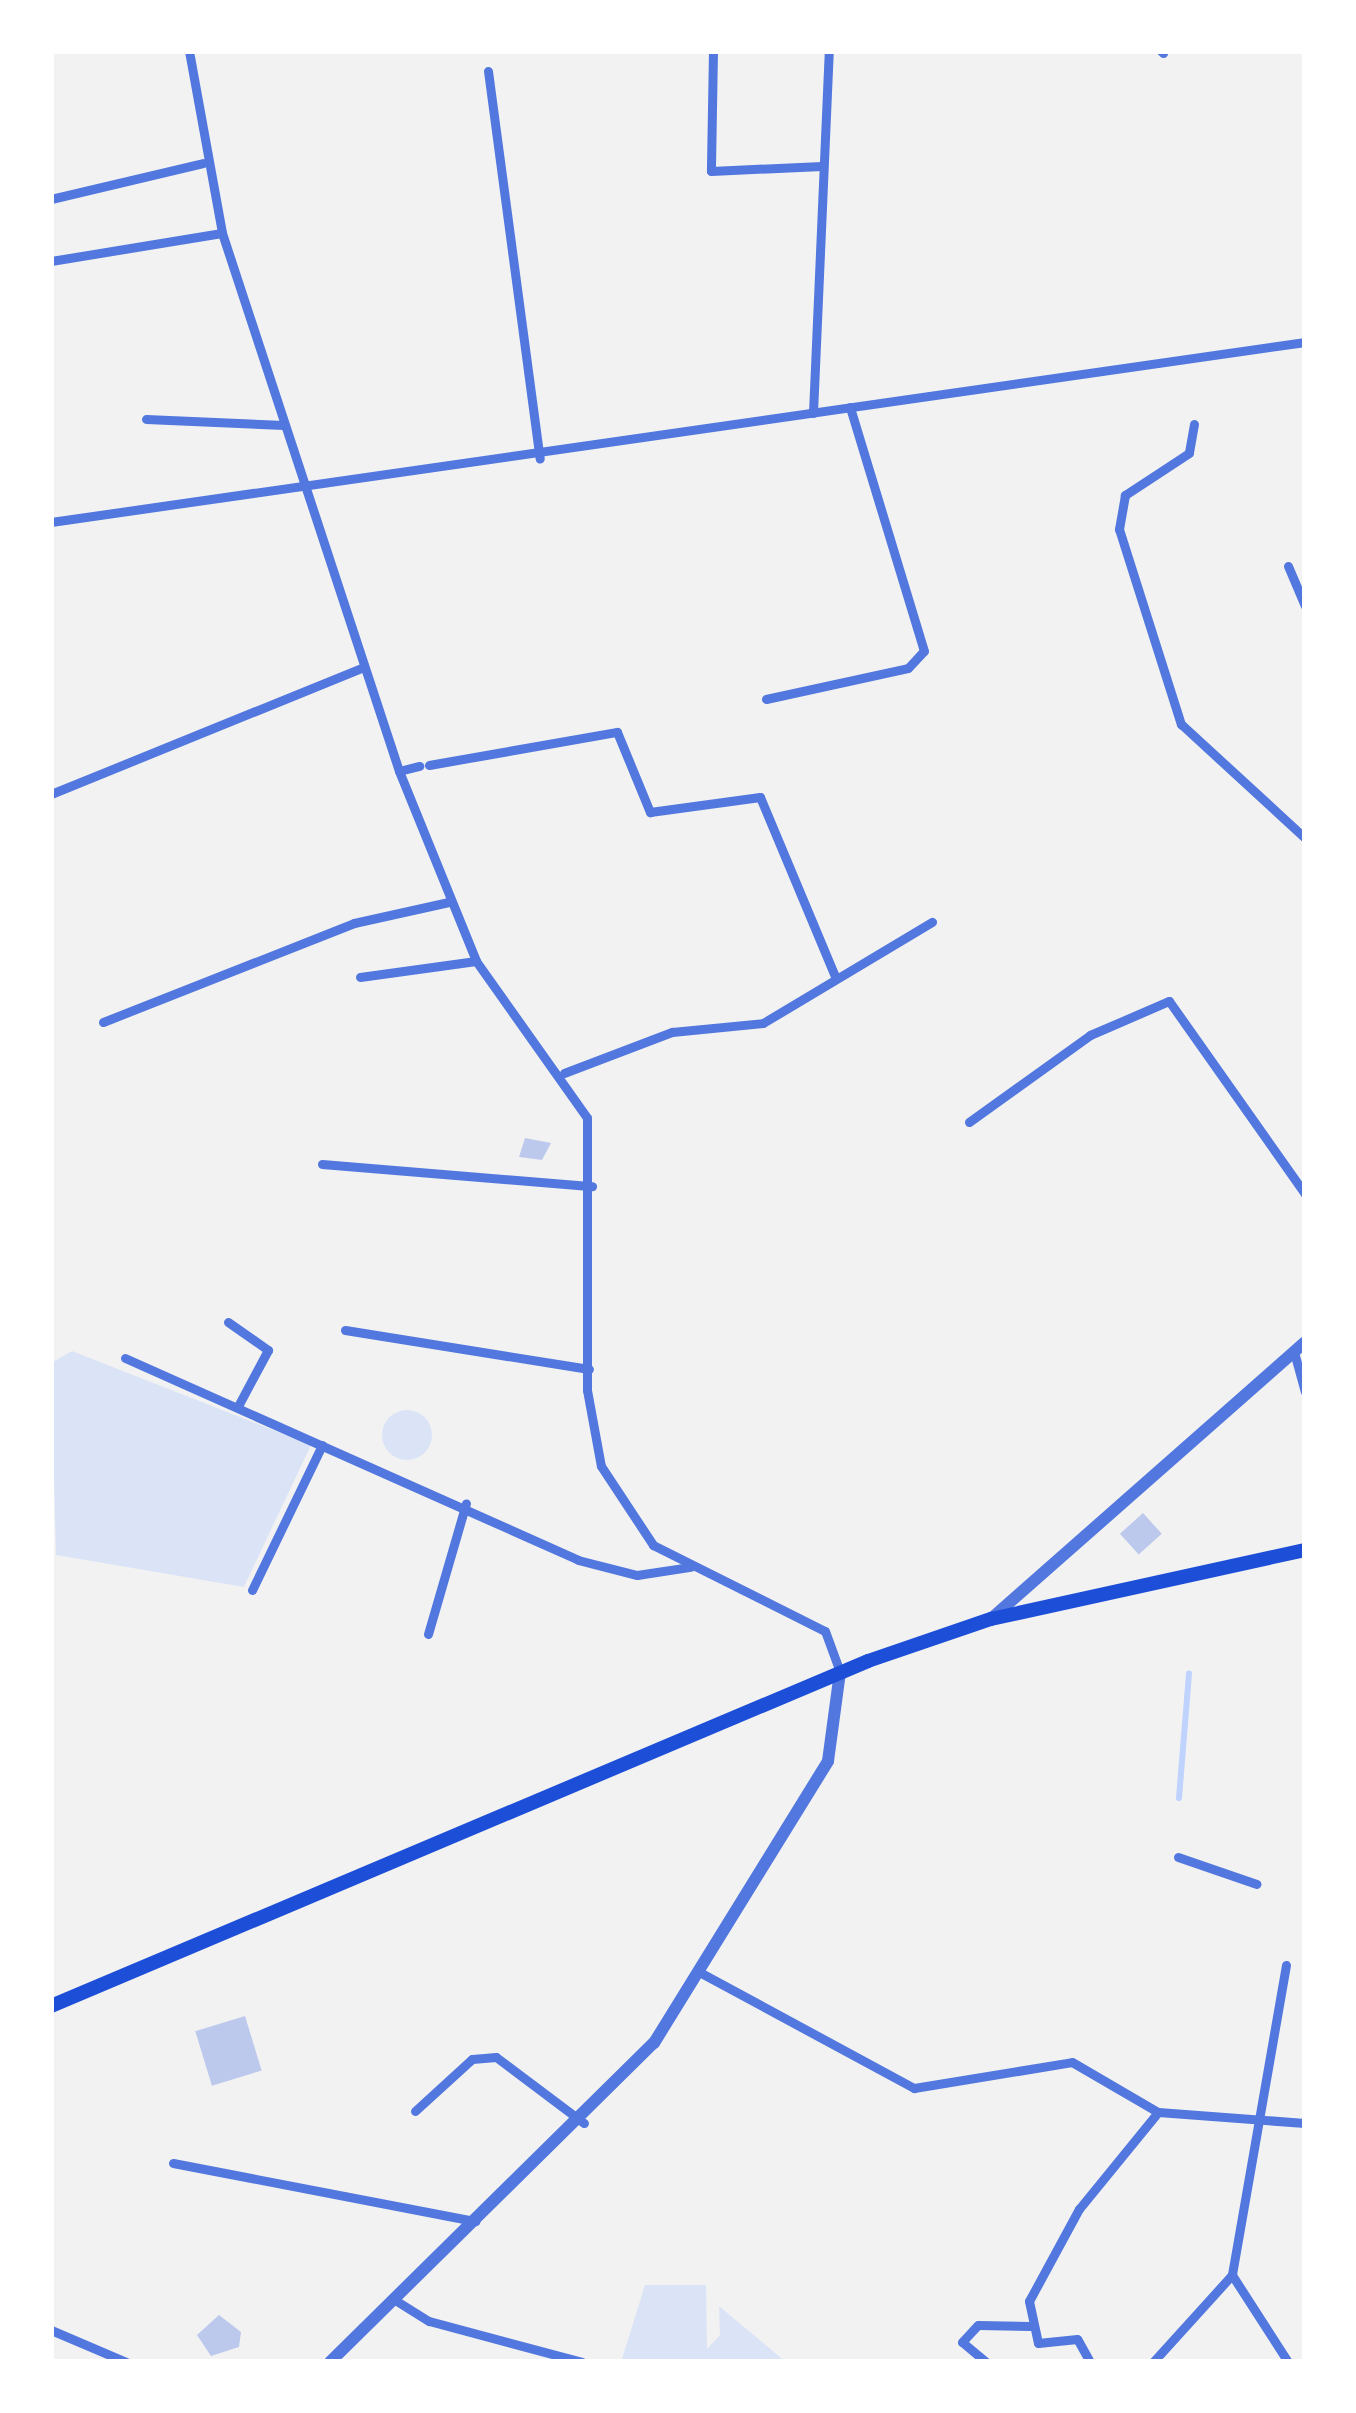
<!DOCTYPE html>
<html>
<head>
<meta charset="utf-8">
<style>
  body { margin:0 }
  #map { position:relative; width:1356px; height:2413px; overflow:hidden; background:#f2f2f2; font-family:"Alegreya Sans",sans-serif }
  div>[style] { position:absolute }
  .green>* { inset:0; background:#dbe4f7 }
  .round { border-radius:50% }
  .stream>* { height:6px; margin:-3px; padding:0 3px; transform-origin:3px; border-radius:3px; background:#bfd3fe }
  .building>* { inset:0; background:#bdc9ec; transform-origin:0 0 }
  .minor>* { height:9px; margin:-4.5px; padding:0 4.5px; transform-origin:4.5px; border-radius:4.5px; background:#5277de }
  .tertiary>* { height:12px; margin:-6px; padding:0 6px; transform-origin:6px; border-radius:6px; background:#5277de }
  .secondary>* { height:14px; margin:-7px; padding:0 7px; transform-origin:7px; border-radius:7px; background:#1d4ed8 }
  span { translate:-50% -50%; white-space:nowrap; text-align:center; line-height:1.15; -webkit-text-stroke:9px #fff; paint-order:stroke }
  .frame { position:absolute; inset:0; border:54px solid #fff; pointer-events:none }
</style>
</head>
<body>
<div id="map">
  <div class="green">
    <i style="clip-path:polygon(72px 1351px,311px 1445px,244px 1587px,56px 1555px,51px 1363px)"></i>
    <i class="round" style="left:382px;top:1410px;width:50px;height:50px"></i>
    <i style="clip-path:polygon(645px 2285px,706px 2285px,707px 2349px,720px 2335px,719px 2306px,786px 2362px,621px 2362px)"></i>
  </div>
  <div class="stream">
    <i style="left:1179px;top:1798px;width:125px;rotate:-85.4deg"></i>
  </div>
  <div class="building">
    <i style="clip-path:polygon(525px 1138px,551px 1143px,542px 1160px,519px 1157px)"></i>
    <i style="left:1143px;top:1513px;width:28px;height:31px;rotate:48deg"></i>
    <i style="left:245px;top:2016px;width:57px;height:52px;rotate:73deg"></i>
    <i style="clip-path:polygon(219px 2315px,241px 2332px,239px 2347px,211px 2356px,197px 2335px)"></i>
  </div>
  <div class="minor">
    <i style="left:189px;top:51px;width:185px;rotate:79.7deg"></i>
    <i style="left:222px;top:233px;width:566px;rotate:71.79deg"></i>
    <i style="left:399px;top:771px;width:205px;rotate:67.9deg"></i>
    <i style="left:476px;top:961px;width:192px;rotate:54.7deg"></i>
    <i style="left:587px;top:1118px;width:272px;rotate:90deg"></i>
    <i style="left:587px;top:1390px;width:77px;rotate:79.6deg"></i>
    <i style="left:601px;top:1466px;width:95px;rotate:56.6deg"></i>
    <i style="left:653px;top:1545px;width:192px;rotate:26.6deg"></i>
    <i style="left:825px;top:1631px;width:44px;rotate:69.9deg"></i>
    <i style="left:713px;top:51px;width:120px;rotate:91deg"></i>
    <i style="left:711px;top:171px;width:111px;rotate:-2.6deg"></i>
    <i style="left:1161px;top:51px;width:3px;rotate:45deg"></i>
    <i style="left:488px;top:71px;width:391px;rotate:82.4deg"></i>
    <i style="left:51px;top:199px;width:156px;rotate:-13.3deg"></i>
    <i style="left:51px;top:261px;width:173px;rotate:-9.3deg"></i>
    <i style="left:813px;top:413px;width:362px;rotate:-87.5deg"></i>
    <i style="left:146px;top:419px;width:138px;rotate:2.5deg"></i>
    <i style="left:1194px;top:424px;width:29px;rotate:100deg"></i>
    <i style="left:1189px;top:453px;width:77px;rotate:146.7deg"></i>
    <i style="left:1125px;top:495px;width:35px;rotate:100deg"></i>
    <i style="left:1119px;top:529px;width:205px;rotate:72.4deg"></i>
    <i style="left:1181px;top:724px;width:168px;rotate:42.6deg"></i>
    <i style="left:51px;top:522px;width:1267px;rotate:-8.17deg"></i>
    <i style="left:1288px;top:566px;width:43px;rotate:67deg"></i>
    <i style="left:766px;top:699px;width:145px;rotate:-12.3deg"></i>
    <i style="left:908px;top:668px;width:23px;rotate:-47deg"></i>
    <i style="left:924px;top:651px;width:255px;rotate:-106.9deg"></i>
    <i style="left:429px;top:765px;width:191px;rotate:-10deg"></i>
    <i style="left:617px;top:732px;width:87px;rotate:67.6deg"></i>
    <i style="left:650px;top:812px;width:111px;rotate:-7.8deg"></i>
    <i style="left:760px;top:797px;width:197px;rotate:67.3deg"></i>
    <i style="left:399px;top:771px;width:21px;rotate:-14deg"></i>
    <i style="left:51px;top:794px;width:336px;rotate:-22.1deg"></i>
    <i style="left:360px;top:977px;width:117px;rotate:-7.9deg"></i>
    <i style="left:103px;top:1022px;width:270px;rotate:-21.5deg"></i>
    <i style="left:354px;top:923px;width:97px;rotate:-12.5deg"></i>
    <i style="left:564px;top:1073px;width:116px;rotate:-20.8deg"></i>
    <i style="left:672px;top:1032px;width:91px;rotate:-5.6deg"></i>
    <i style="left:763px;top:1023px;width:197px;rotate:-30.9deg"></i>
    <i style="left:969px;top:1122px;width:149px;rotate:-35.7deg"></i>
    <i style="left:1090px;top:1035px;width:86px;rotate:-23.3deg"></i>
    <i style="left:1169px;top:1001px;width:236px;rotate:54.8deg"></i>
    <i style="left:322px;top:1164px;width:271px;rotate:4.7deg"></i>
    <i style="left:228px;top:1322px;width:49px;rotate:35deg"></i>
    <i style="left:268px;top:1350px;width:61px;rotate:118.2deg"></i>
    <i style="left:345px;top:1330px;width:247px;rotate:9.1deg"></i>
    <i style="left:1294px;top:1352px;width:41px;rotate:74.6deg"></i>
    <i style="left:125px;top:1358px;width:496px;rotate:24deg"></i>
    <i style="left:578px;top:1560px;width:61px;rotate:14.3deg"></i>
    <i style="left:637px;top:1575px;width:54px;rotate:-8.6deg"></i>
    <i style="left:252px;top:1590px;width:161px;rotate:-64.2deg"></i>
    <i style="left:428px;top:1634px;width:136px;rotate:-73.8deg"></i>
    <i style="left:1178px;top:1857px;width:83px;rotate:18.9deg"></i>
    <i style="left:1286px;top:1965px;width:315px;rotate:99.9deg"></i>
    <i style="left:1232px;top:2275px;width:103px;rotate:57.2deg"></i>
    <i style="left:703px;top:1974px;width:240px;rotate:28.4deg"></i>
    <i style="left:914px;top:2088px;width:160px;rotate:-9.3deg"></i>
    <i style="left:1072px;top:2062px;width:99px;rotate:30.2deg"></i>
    <i style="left:1158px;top:2112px;width:147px;rotate:4.3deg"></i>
    <i style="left:415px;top:2111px;width:77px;rotate:-42.4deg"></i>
    <i style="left:472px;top:2059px;width:24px;rotate:-5deg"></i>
    <i style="left:496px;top:2057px;width:110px;rotate:36.9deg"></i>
    <i style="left:173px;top:2163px;width:308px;rotate:10.9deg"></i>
    <i style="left:395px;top:2300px;width:40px;rotate:32deg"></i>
    <i style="left:429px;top:2321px;width:158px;rotate:15deg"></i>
    <i style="left:51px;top:2330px;width:82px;rotate:23.1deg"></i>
    <i style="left:986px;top:2362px;width:31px;rotate:-140deg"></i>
    <i style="left:962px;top:2342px;width:23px;rotate:-47deg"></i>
    <i style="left:978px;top:2325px;width:52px;rotate:1.1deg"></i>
    <i style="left:1090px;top:2362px;width:26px;rotate:-119deg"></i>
    <i style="left:1077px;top:2339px;width:39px;rotate:174deg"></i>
    <i style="left:1038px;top:2343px;width:43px;rotate:-102.1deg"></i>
    <i style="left:1029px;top:2301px;width:105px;rotate:-61.5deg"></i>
    <i style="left:1079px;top:2209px;width:125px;rotate:-50.8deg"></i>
    <i style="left:1153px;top:2362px;width:118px;rotate:-47.8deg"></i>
  </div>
  <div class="tertiary">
    <i style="left:992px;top:1618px;width:417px;rotate:-41.4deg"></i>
    <i style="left:330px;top:2362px;width:455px;rotate:-44.6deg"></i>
    <i style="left:654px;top:2043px;width:331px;rotate:-58.3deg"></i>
    <i style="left:828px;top:1761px;width:90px;rotate:-82.3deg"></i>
  </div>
  <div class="secondary">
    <i style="left:51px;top:2006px;width:887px;rotate:-22.89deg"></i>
    <i style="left:868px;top:1661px;width:130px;rotate:-18.9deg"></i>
    <i style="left:991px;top:1619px;width:321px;rotate:-12.4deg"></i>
  </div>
  <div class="frame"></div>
</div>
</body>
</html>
